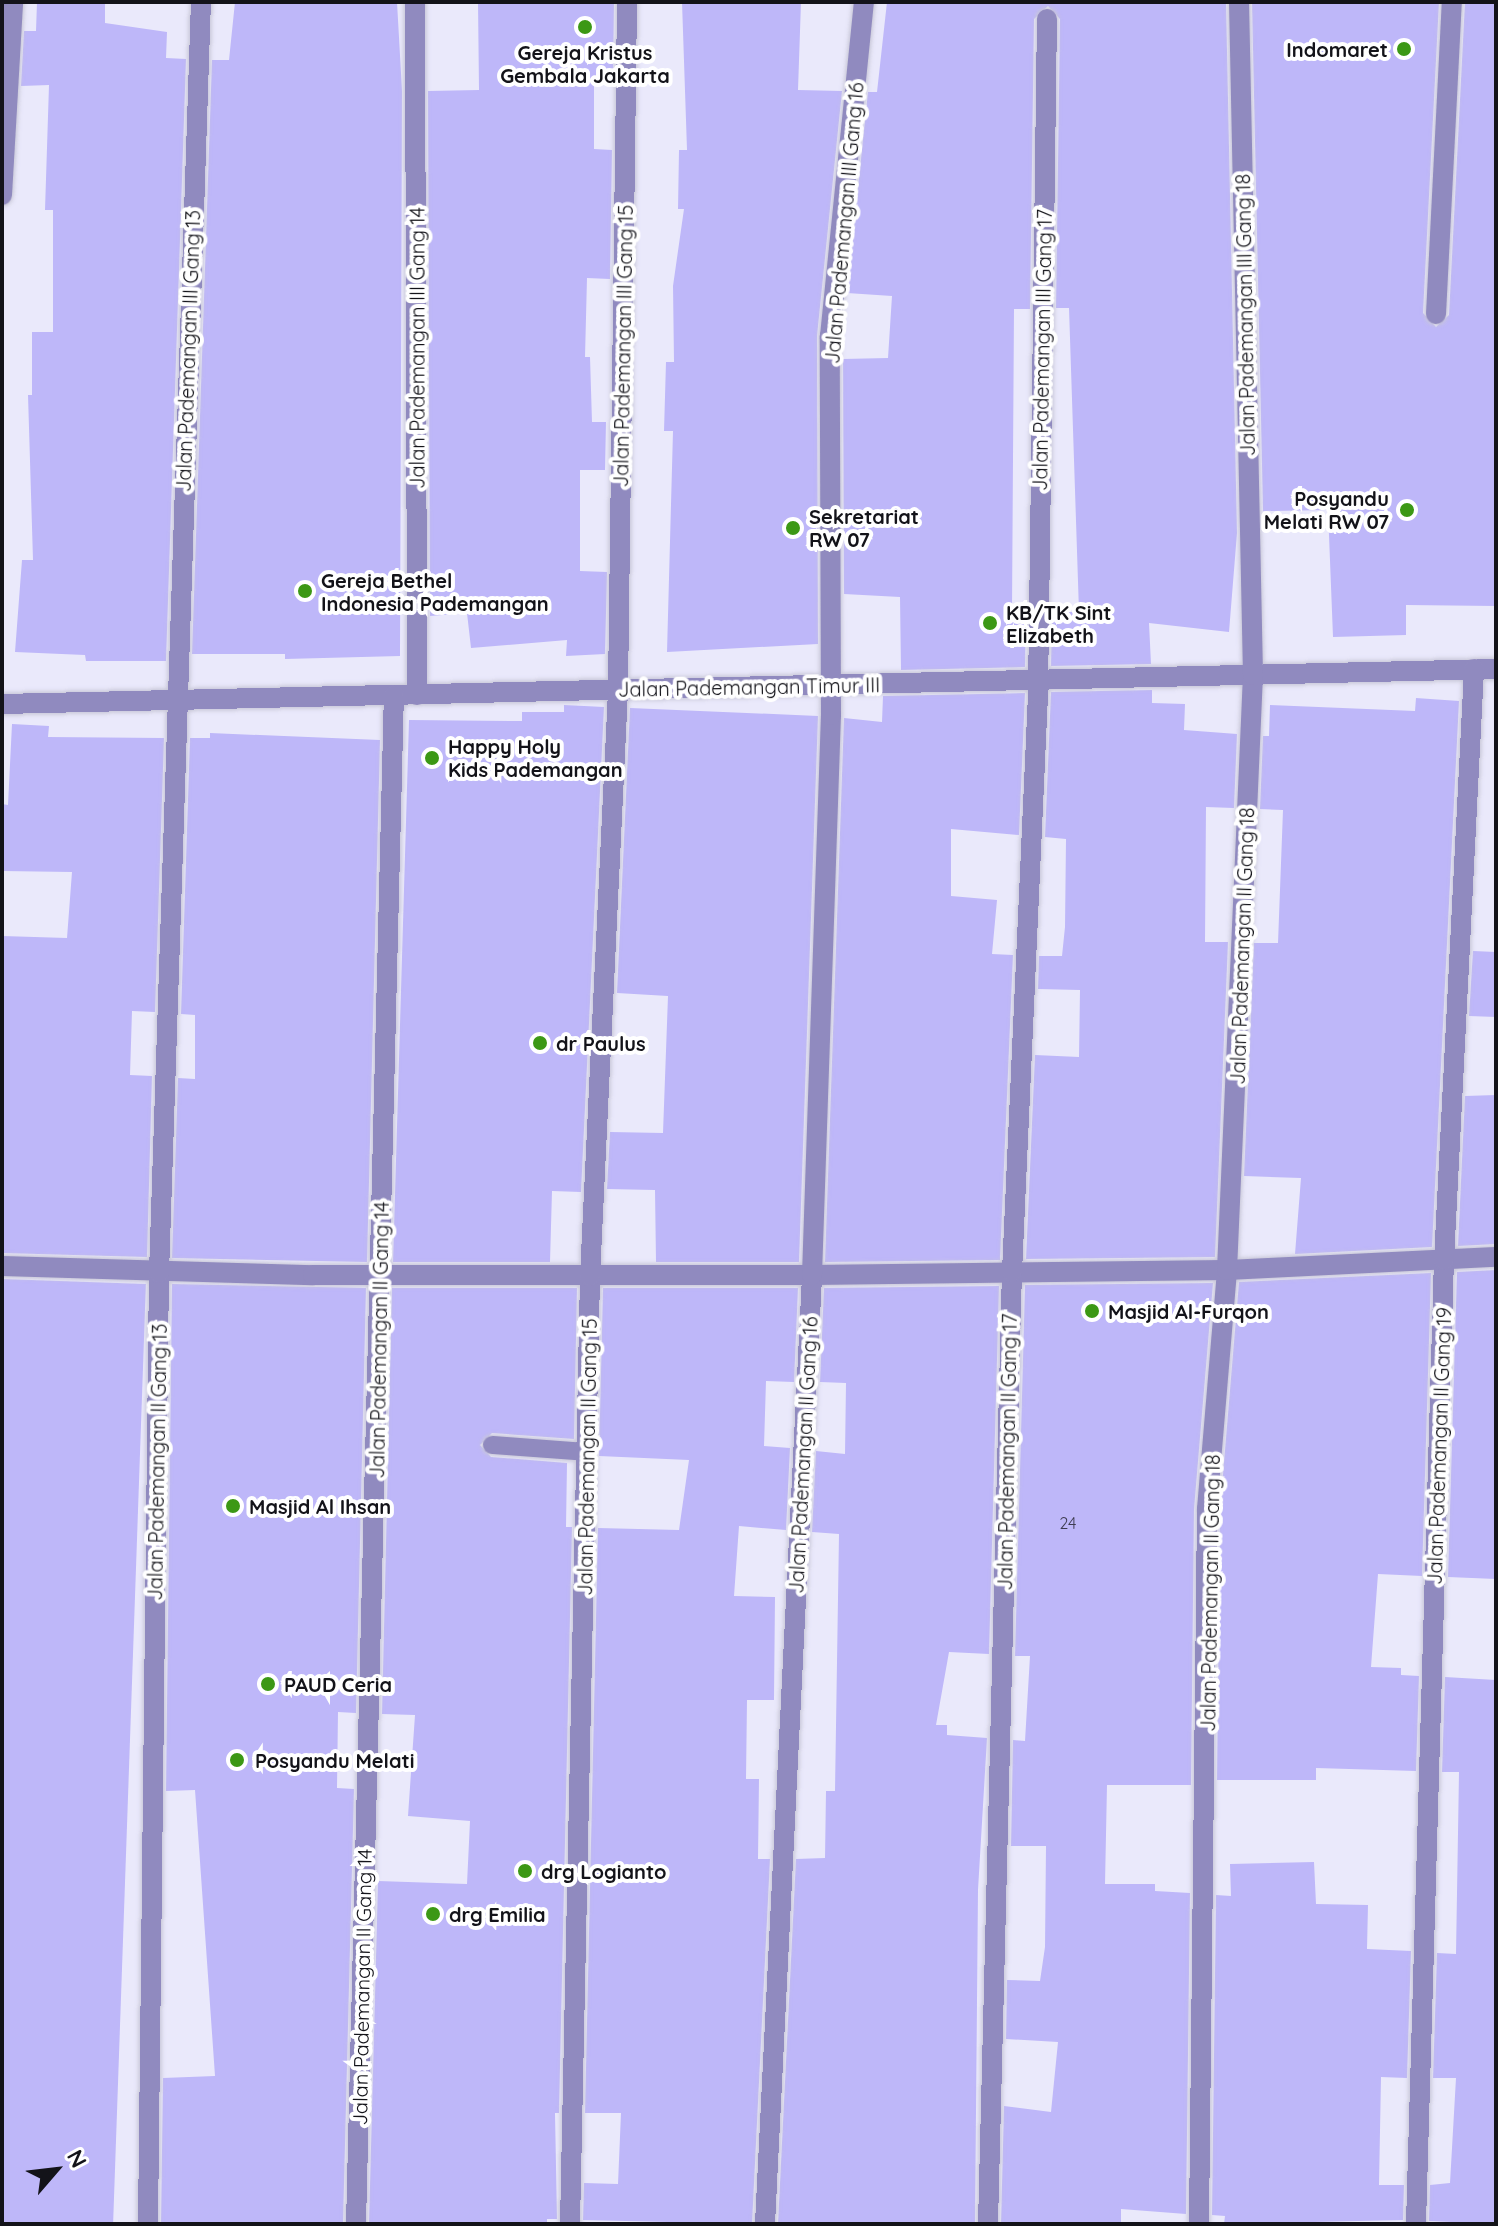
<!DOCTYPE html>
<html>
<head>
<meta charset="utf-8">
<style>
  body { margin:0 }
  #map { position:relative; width:1498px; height:2226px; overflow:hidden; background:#eae9fb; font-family:Quicksand,sans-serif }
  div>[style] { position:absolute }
  .building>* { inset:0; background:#beb7f9; transform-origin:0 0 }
  .roads { filter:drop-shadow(0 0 2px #c8c7d7) drop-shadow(0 0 2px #c8c7d7) }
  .service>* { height:18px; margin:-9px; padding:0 9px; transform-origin:9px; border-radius:9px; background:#908abf }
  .minor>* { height:20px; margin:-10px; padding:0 10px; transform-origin:10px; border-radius:10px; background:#908abf }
  .dots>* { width:22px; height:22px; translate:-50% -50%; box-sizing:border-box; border:4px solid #fff; border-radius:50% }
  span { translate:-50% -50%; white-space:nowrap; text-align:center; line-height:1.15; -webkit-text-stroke:8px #fff; paint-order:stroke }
  .number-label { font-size:16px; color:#3e3c51 }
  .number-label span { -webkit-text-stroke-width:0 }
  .poi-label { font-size:20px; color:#131319; font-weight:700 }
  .right { translate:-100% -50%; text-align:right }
  .left { translate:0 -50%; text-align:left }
  .street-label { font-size:20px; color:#131319 }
  .frame { position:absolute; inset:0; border:4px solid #131319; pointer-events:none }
  .north { position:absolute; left:16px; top:2130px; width:80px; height:80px; -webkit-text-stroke:6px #fff; paint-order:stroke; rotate:62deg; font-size:22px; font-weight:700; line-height:32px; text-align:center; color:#131319 }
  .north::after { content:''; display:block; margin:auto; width:28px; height:36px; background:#131319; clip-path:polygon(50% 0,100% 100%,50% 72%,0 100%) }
</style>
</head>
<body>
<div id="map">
  <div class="building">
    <i style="clip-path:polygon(37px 2px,105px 2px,105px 23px,167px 32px,166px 58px,186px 59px,166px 661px,86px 661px,85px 655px,15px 652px,22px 560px,33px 560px,28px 395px,32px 395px,32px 332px,53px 332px,53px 210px,45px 210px,49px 85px,21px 86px,24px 31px,36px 31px)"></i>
    <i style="clip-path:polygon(235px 2px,397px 2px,402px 91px,400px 656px,285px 659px,285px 654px,192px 654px,212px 60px,229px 60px)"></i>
    <i style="clip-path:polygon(478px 2px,614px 2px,613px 77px,594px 76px,594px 149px,612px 150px,610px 279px,587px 278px,585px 357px,590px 357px,592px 422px,606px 422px,605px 470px,580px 470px,580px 571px,607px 572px,605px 654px,566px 656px,567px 640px,471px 648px,467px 613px,430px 616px,428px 91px,479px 90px)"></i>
    <i style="clip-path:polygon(682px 2px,801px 2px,798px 90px,842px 91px,817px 336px,818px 644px,667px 652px,673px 431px,664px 431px,666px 362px,674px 362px,673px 286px,684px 209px,678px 209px,679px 150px,687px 150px)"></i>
    <i style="clip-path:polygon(887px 2px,1226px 2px,1237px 533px,1229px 632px,1149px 623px,1151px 664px,1051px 666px,1052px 612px,1079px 612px,1069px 308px,1056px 308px,1060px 19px,1048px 6px,1034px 19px,1030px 309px,1014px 309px,1012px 611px,1026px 611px,1025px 667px,901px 670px,900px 597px,844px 594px,843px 359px,888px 358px,892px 296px,847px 293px,868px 92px,877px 92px)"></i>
    <i style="clip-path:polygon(1252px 2px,1439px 2px,1423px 313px,1436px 327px,1449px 315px,1465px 2px,1496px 2px,1496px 606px,1406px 605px,1406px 635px,1333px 637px,1328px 510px,1263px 511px)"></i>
    <i style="clip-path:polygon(1152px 690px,1152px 703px,1185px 704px,1184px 730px,1237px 734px,1234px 808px,1206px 807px,1205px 942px,1228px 942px,1215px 1257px,1026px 1259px,1035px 1055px,1079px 1057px,1080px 990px,1038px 989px,1039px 956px,1062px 956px,1065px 927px,1066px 839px,1045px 837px,1051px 692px)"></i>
    <i style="clip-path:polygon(1025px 693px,1019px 835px,951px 829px,951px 896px,997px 900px,992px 954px,1013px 955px,1000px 1260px,825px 1262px,844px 718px,882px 722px,883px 696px)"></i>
    <i style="clip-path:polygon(1416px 698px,1459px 701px,1432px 1247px,1295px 1254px,1301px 1178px,1244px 1176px,1254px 943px,1278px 943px,1283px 810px,1260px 809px,1263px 736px,1269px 736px,1270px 705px,1415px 711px)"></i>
    <i style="clip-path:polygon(564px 705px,604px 707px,581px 1192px,552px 1191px,550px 1262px,393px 1262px,409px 720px,522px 721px,522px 712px,564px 712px)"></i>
    <i style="clip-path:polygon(630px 708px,818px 716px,799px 1262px,656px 1262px,655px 1190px,607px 1189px,610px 1132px,663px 1133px,668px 996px,617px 993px)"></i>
    <i style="clip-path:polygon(12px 724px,49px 726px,48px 737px,164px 738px,155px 1012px,132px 1011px,130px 1075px,152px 1076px,147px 1257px,2px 1253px,2px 936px,67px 938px,72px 872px,2px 871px,2px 804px,8px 805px)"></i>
    <i style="clip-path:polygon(210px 733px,380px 740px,367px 1262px,172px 1258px,178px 1078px,195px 1079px,195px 1015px,181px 1014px,190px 738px,210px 738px)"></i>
    <i style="clip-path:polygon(1473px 951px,1496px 952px,1496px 1017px,1469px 1016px)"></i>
    <i style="clip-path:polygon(1496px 1095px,1496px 1244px,1458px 1246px,1465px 1096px)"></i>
    <i style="clip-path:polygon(1496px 1270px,1496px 1579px,1448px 1577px,1457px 1272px)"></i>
    <i style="clip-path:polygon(1431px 1273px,1422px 1576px,1378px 1574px,1371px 1667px,1401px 1668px,1401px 1675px,1419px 1676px,1416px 1771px,1316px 1768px,1316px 1780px,1217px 1780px,1220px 1510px,1239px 1282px)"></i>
    <i style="left:2px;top:1279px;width:144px;height:945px;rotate:2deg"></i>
    <i style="clip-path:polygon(1213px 1283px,1194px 1509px,1191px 1785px,1107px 1785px,1105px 1884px,1155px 1884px,1155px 1891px,1190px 1893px,1186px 2214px,1121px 2209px,1121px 2224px,1001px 2224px,1004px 2106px,1051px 2112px,1058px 2042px,1006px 2039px,1007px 1980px,1040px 1981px,1045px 1947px,1046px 1846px,1011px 1846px,1013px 1740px,1025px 1741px,1030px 1656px,1015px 1656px,1025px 1285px)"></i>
    <i style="clip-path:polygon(172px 1284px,366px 1288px,356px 1713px,338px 1712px,337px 1788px,354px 1789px,343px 2224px,161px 2224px,163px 2078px,215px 2076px,195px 1790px,166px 1791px)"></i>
    <i style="clip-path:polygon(999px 1286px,989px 1654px,949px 1652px,936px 1725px,947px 1725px,947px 1735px,987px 1738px,978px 1890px,975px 2224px,778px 2224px,796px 1859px,825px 1858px,826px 1791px,835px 1791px,839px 1534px,812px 1532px,816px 1451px,845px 1454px,846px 1383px,820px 1382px,824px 1288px)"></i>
    <i style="clip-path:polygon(392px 1288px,577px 1288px,574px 1439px,492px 1433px,480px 1445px,491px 1457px,567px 1463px,566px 1527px,572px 1527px,559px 2113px,555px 2113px,557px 2219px,547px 2219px,547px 2224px,369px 2224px,378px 1881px,467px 1884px,470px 1821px,408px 1816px,415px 1715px,382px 1714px)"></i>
    <i style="clip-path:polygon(603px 1288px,798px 1288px,794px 1382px,766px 1381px,764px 1446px,790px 1448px,786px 1530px,739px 1526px,734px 1596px,775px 1597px,774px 1700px,747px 1700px,746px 1779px,759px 1779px,758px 1859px,770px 1859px,752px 2224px,583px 2220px,584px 2183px,618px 2184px,621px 2113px,585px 2113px,598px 1528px,679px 1530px,689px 1460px,599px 1456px)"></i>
    <i style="clip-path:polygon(1445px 1677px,1496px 1680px,1496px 2224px,1429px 2221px,1430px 2185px,1450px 2183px,1456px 2078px,1433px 2078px,1437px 1953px,1456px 1954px,1459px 1772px,1442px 1772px)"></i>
    <i style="clip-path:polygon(1314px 1862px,1316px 1904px,1368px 1905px,1367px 1949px,1411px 1951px,1407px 2078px,1381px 2077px,1379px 2185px,1404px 2185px,1403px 2220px,1224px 2224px,1225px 2216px,1212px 2215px,1216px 1895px,1231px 1896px,1230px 1864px)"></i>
  </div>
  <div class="roads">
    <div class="service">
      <i style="left:492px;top:1445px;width:95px;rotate:4.2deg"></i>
    </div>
    <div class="minor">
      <i style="left:415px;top:2px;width:693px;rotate:89.83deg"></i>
      <i style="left:2px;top:195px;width:193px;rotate:-86.7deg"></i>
      <i style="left:1436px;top:314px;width:312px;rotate:-87.1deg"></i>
      <i style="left:2px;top:704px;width:1494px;rotate:-1.34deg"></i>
      <i style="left:2px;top:1266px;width:311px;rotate:1.7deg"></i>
      <i style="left:313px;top:1275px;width:499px"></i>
      <i style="left:812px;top:1275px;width:415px;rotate:-0.7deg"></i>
      <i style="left:1227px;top:1270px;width:269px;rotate:-2.8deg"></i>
      <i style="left:148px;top:2224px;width:951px;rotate:-89.34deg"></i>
      <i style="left:159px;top:1273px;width:1272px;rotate:-88.11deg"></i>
      <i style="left:356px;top:2224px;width:1529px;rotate:-88.58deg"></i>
      <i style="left:570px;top:2224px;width:948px;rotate:-88.79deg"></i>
      <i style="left:590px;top:1276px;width:587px;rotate:-87.26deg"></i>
      <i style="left:618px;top:690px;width:688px;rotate:-89.25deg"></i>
      <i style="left:765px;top:2224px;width:950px;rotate:-87.16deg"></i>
      <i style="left:812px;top:1275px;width:560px;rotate:-88.06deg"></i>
      <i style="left:831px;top:715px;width:379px;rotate:-90.2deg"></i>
      <i style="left:830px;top:336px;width:336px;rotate:-84.2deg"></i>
      <i style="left:988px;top:2224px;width:952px;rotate:-88.56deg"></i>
      <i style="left:1012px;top:1272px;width:579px;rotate:-87.42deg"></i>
      <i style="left:1038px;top:694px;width:675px;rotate:-89.24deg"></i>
      <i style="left:1199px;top:2224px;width:715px;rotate:-89.36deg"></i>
      <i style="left:1207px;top:1509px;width:240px;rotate:-85.2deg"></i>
      <i style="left:1227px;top:1270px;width:596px;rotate:-87.5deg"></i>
      <i style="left:1253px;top:675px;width:673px;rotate:-91.19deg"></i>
      <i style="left:1416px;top:2224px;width:964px;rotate:-88.34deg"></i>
      <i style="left:1444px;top:1260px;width:592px;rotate:-87.09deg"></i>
    </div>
  </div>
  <div class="dots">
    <i style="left:585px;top:27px;background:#3c9815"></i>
    <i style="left:1404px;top:49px;background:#3c9815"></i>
    <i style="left:1407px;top:510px;background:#3c9815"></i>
    <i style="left:793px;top:528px;background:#3c9815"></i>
    <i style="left:305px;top:591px;background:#3c9815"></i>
    <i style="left:990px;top:623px;background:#3c9815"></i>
    <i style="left:432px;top:758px;background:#3c9815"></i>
    <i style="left:540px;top:1043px;background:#3c9815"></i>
    <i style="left:1092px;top:1311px;background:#3c9815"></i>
    <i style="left:233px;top:1506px;background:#3c9815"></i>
    <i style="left:268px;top:1684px;background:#3c9815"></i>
    <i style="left:237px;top:1760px;background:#3c9815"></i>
    <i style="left:525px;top:1871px;background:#3c9815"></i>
    <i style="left:433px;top:1914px;background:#3c9815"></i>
  </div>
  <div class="number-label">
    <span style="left:1068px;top:1523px">24</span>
  </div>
  <div class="poi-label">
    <span class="right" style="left:1388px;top:49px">Indomaret</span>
    <span style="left:585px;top:64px">Gereja Kristus<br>Gembala Jakarta</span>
    <span class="right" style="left:1389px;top:510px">Posyandu<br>Melati RW 07</span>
    <span class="left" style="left:809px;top:528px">Sekretariat<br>RW 07</span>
    <span class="left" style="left:321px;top:592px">Gereja Bethel<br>Indonesia Pademangan</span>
    <span class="left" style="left:1006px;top:624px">KB/TK Sint<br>Elizabeth</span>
    <span class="left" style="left:448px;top:758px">Happy Holy<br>Kids Pademangan</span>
    <span class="left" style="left:556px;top:1043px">dr Paulus</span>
    <span class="left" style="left:1108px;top:1311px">Masjid Al-Furqon</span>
    <span class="left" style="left:249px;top:1506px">Masjid Al Ihsan</span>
    <span class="left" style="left:284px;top:1684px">PAUD Ceria</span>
    <span class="left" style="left:255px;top:1760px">Posyandu Melati</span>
    <span class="left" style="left:541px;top:1871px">drg Logianto</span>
    <span class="left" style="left:449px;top:1914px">drg Emilia</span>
  </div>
  <div class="street-label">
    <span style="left:844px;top:223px;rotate:-85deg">Jalan Pademangan III Gang 16</span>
    <span style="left:1245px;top:315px;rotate:-91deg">Jalan Pademangan III Gang 18</span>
    <span style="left:623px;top:346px;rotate:-89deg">Jalan Pademangan III Gang 15</span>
    <span style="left:417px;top:348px;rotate:-90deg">Jalan Pademangan III Gang 14</span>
    <span style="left:1042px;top:350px;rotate:-89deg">Jalan Pademangan III Gang 17</span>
    <span style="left:188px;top:351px;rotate:-88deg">Jalan Pademangan III Gang 13</span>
    <span style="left:749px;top:687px;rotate:-1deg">Jalan Pademangan Timur III</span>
    <span style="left:1242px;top:946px;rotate:-88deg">Jalan Pademangan II Gang 18</span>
    <span style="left:379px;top:1340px;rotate:-89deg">Jalan Pademangan II Gang 14</span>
    <span style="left:1439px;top:1446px;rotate:-88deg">Jalan Pademangan II Gang 19</span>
    <span style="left:1007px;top:1452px;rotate:-89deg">Jalan Pademangan II Gang 17</span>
    <span style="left:803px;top:1455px;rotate:-87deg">Jalan Pademangan II Gang 16</span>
    <span style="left:587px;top:1457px;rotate:-89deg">Jalan Pademangan II Gang 15</span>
    <span style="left:157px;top:1462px;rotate:-89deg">Jalan Pademangan II Gang 13</span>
    <span style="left:1210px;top:1593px;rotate:-89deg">Jalan Pademangan II Gang 18</span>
    <span style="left:362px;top:1987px;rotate:-89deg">Jalan Pademangan II Gang 14</span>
  </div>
  <div class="frame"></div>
  <div class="north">N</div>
</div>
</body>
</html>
